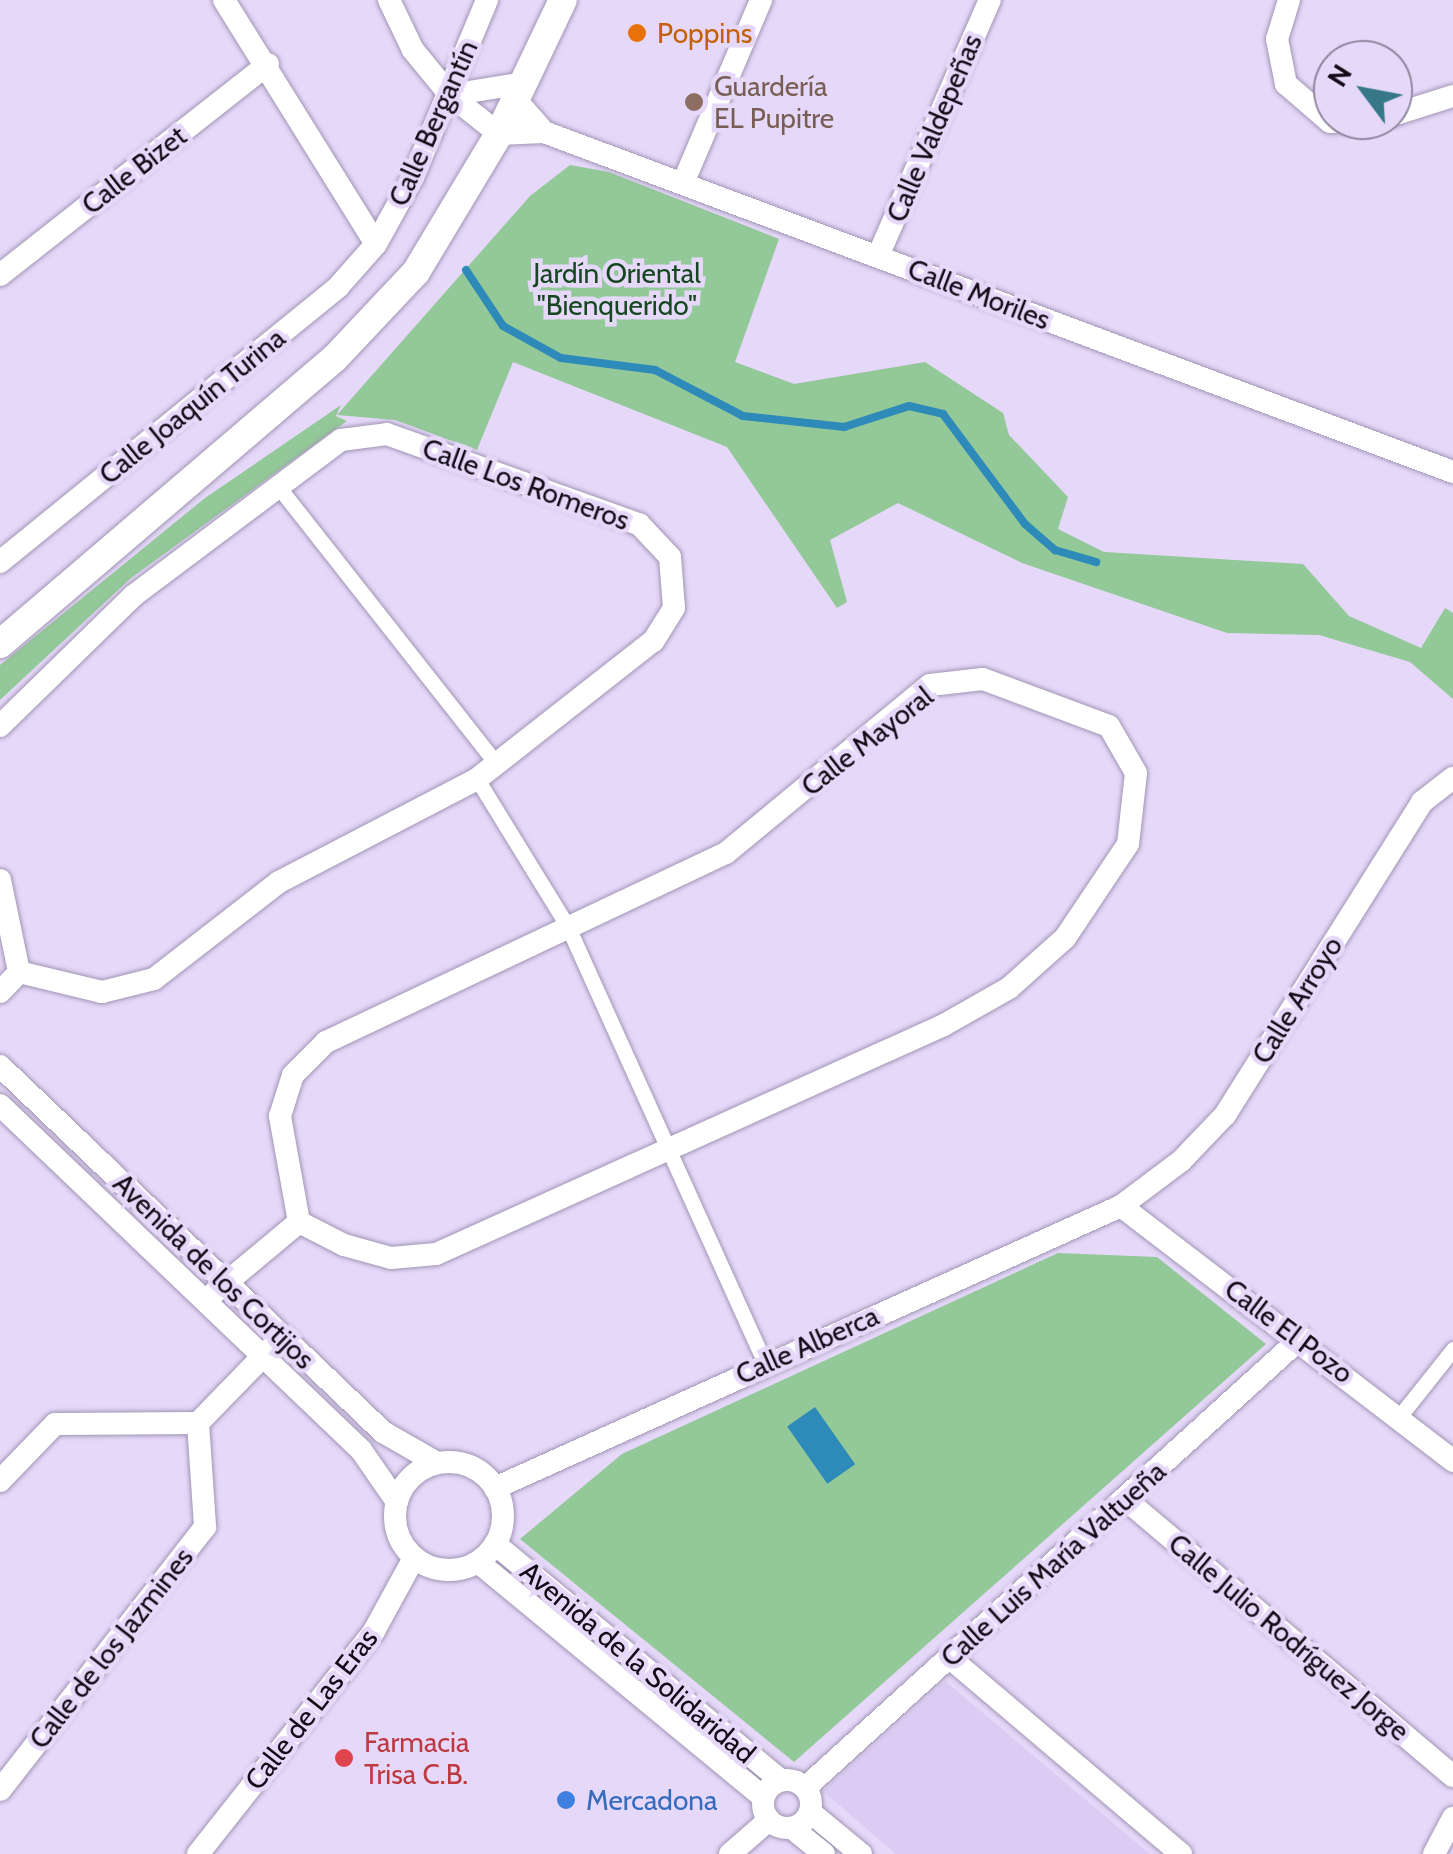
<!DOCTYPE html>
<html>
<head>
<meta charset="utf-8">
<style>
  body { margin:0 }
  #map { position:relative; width:1453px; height:1854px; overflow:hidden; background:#e5d8f9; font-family:Cabin,sans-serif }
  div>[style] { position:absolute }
  .built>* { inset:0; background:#dcccf4 }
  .green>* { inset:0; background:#93c898 }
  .water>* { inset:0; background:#2e8bb9; transform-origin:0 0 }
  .stream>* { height:8px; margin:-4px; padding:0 4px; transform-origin:4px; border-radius:4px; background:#2e8bb9 }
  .roads { filter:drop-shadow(0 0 2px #a195b4) drop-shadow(0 0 2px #a195b4) }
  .pedestrian>* { height:15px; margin:-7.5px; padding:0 7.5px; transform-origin:7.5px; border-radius:7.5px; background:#fff }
  .minor>* { height:22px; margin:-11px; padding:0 11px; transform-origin:11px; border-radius:11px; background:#fff }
  .minor>.ring { margin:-11px; padding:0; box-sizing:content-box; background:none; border:22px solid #fff; border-radius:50% }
  .tertiary>* { height:28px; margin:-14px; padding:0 14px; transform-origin:14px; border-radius:14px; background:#fff }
  .dots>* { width:28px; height:28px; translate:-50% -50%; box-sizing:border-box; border:5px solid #e5d8f9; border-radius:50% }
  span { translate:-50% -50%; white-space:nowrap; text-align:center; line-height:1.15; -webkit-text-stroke:9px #e5d8f9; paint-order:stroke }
  .food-label { font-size:28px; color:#c56008 }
  .left { translate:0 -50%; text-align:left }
  .education-label { font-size:28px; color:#785e54 }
  .street-label { font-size:28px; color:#100b16 }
  .park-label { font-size:28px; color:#174720 }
  .health-label { font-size:28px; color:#be3a42 }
  .shop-label { font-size:28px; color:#366cbe }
  .north { position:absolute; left:1313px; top:40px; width:100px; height:100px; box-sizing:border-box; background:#e5d8f9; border:2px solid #90869e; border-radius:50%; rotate:302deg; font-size:28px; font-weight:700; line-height:40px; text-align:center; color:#100b16 }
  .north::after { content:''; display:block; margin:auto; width:35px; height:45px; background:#36788a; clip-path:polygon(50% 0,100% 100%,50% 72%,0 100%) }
</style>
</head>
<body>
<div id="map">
  <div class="built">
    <i style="clip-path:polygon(945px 1681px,1150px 1854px,896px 1854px,823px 1791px)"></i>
  </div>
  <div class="green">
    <i style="clip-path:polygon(570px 165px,609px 172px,779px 239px,735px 362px,794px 384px,925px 362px,1003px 413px,1009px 435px,1068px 497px,1058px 529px,1104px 552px,1303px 564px,1349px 616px,1421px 648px,1445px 608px,1453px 613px,1453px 699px,1410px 662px,1319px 635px,1227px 633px,1022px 563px,898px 503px,830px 540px,847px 602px,837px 608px,727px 447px,513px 362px,477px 450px,395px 420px,337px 415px,530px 196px)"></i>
    <i style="clip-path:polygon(341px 405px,336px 416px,347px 421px,131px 578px,0 700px,0 665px,205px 498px)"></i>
    <i style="clip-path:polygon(1058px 1253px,1157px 1257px,1266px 1344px,794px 1762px,520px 1539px,622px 1454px)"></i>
  </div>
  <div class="water">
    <i style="left:815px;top:1407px;width:70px;height:34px;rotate:55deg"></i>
  </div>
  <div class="stream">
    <i style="left:466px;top:270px;width:67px;rotate:56.5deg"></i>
    <i style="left:503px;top:326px;width:66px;rotate:28.9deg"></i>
    <i style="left:561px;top:358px;width:95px;rotate:7.3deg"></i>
    <i style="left:655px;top:370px;width:99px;rotate:27.6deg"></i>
    <i style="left:743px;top:416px;width:102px;rotate:6.2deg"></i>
    <i style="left:844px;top:427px;width:68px;rotate:-17.9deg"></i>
    <i style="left:909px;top:406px;width:35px;rotate:13deg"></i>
    <i style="left:943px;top:414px;width:137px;rotate:53.3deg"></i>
    <i style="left:1025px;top:524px;width:40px;rotate:41deg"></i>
    <i style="left:1055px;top:550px;width:43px;rotate:16.3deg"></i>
  </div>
  <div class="roads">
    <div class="pedestrian">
      <i style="left:277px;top:485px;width:356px;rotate:51.8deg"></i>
      <i style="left:477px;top:779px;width:174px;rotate:58.4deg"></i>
      <i style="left:568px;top:927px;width:478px;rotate:65.7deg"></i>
      <i style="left:1399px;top:1417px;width:87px;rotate:-51.5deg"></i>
    </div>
    <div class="minor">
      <i style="left:224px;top:0;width:287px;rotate:58.1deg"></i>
      <i style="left:389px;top:0;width:55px;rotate:64.4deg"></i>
      <i style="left:413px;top:50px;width:58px;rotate:50.6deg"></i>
      <i style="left:1289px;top:0;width:41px;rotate:107.1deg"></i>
      <i style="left:1277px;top:39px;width:46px;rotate:78.7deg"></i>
      <i style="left:1286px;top:84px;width:58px;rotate:40.8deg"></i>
      <i style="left:1330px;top:122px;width:48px;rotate:-2.4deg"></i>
      <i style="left:524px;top:83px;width:75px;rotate:170.8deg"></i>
      <i style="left:450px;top:95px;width:63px;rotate:38.5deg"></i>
      <i style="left:499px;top:134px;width:45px;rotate:-2.5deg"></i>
      <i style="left:516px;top:100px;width:43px;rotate:48.8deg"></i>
      <i style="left:544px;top:132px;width:971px;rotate:20.51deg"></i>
      <i style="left:1393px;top:115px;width:63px;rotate:-17.6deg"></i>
      <i style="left:683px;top:183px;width:199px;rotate:-66.9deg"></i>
      <i style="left:878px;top:256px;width:279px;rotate:-66.4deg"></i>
      <i style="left:0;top:275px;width:341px;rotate:-38.2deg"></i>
      <i style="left:0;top:562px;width:436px;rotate:-39.1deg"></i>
      <i style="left:338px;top:287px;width:57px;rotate:-48.5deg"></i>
      <i style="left:376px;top:244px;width:77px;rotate:-61.1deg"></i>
      <i style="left:413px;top:177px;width:192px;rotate:-67.3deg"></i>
      <i style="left:983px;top:679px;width:134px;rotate:20.5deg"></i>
      <i style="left:1109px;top:726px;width:54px;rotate:60.1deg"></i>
      <i style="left:1136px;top:773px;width:71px;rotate:96.4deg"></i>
      <i style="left:1128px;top:844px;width:113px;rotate:123.8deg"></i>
      <i style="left:1065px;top:938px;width:75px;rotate:138.2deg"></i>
      <i style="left:1009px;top:988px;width:75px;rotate:150.4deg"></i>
      <i style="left:944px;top:1025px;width:557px;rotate:155.73deg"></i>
      <i style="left:436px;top:1254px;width:45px;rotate:174.9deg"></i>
      <i style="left:391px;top:1258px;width:49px;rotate:-164.5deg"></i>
      <i style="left:344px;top:1245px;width:51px;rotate:-152.9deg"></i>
      <i style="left:299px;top:1222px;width:108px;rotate:-100.2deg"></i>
      <i style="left:280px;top:1116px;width:43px;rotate:-72.4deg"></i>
      <i style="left:293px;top:1075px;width:47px;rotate:-45deg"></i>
      <i style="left:326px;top:1042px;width:442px;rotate:-25.3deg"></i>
      <i style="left:726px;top:853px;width:264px;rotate:-39.5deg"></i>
      <i style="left:930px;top:685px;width:53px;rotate:-6.5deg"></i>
      <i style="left:0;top:726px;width:186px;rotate:-44.3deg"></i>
      <i style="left:133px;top:596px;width:260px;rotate:-36.9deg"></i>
      <i style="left:341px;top:440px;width:46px;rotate:-7.4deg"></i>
      <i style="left:387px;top:434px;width:268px;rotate:19.7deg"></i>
      <i style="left:639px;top:524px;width:45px;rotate:46.8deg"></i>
      <i style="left:670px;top:557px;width:51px;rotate:85.5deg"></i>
      <i style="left:674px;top:608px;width:39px;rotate:122deg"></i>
      <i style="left:653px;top:641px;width:224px;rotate:141.9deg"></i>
      <i style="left:477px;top:779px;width:223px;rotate:152.5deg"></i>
      <i style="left:279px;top:882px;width:158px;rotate:142.2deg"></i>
      <i style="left:154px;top:979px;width:54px;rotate:166deg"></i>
      <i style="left:102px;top:992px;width:85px;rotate:-166.5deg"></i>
      <i style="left:0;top:880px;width:94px;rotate:78.3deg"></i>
      <i style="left:0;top:992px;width:28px;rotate:-46deg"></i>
      <i style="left:0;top:1066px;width:530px;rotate:43.7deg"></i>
      <i style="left:383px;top:1432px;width:62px;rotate:29.9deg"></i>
      <i style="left:0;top:1105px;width:499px;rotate:43.7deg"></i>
      <i style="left:361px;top:1450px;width:63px;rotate:55.3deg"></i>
      <i style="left:1121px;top:1206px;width:419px;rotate:37.5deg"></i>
      <i style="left:215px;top:1292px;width:109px;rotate:-39.8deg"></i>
      <i style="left:198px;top:1423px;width:106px;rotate:-45.8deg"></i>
      <i class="ring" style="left:395px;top:1462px;width:86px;height:86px"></i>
      <i style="left:0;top:1481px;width:79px;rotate:-46deg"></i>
      <i style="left:55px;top:1424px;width:143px;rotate:-0.4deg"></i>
      <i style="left:198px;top:1423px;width:104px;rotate:86.1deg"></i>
      <i style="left:205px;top:1527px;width:333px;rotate:127.9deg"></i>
      <i style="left:495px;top:1488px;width:687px;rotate:-24.25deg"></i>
      <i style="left:1121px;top:1206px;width:75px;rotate:-36.9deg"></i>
      <i style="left:1181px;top:1161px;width:64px;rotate:-46.3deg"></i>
      <i style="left:1225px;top:1115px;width:370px;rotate:-57.8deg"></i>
      <i style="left:1422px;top:802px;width:39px;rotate:-38deg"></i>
      <i style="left:1125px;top:1499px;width:429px;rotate:40.2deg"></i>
      <i style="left:495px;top:1544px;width:370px;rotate:39.6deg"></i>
      <i style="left:478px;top:1562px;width:369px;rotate:39.5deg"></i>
      <i style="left:950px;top:1658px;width:303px;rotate:40.3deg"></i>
      <i class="ring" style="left:763px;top:1780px;width:26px;height:26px"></i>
      <i style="left:805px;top:1788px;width:670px;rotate:-42.22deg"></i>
      <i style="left:810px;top:1812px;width:66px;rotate:39.5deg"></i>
      <i style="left:792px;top:1828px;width:41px;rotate:39.1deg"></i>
      <i style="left:198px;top:1854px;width:284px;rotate:-51.7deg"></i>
      <i style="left:374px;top:1631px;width:83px;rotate:-61.3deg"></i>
      <i style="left:730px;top:1854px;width:52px;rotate:-41.1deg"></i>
      <i style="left:1434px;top:1854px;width:41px;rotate:-62.2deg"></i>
    </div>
    <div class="tertiary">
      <i style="left:0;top:644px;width:440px;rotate:-40.5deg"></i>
      <i style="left:335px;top:358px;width:118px;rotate:-46.7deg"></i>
      <i style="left:416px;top:272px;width:161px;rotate:-59deg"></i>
      <i style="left:499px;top:134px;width:148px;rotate:-64.5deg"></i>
    </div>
  </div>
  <div class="dots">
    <i style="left:637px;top:33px;background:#e8710a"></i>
    <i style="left:694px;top:102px;background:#8d6e63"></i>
    <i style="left:344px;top:1758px;background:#e0444e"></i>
    <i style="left:566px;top:1800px;background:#3f7fe0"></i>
  </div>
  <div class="food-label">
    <span class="left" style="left:657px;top:33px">Poppins</span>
  </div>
  <div class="education-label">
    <span class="left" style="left:714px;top:102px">Guardería<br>EL Pupitre</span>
  </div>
  <div class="street-label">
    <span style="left:433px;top:123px;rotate:-66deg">Calle Bergantín</span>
    <span style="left:934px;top:128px;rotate:-67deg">Calle Valdepeñas</span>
    <span style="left:134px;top:170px;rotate:-38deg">Calle Bizet</span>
    <span style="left:979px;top:294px;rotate:21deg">Calle Moriles</span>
    <span style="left:192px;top:406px;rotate:-39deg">Calle Joaquín Turina</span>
    <span style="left:526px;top:484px;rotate:20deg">Calle Los Romeros</span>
    <span style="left:867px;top:741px;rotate:-38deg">Calle Mayoral</span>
    <span style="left:1297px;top:1000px;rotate:-58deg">Calle Arroyo</span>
    <span style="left:214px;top:1271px;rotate:44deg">Avenida de los Cortijos</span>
    <span style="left:1289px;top:1331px;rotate:37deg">Calle El Pozo</span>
    <span style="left:807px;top:1345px;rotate:-24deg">Calle Alberca</span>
    <span style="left:1053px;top:1564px;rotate:-42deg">Calle Luis María Valtueña</span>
    <span style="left:1289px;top:1637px;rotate:40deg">Calle Julio Rodríguez Jorge</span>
    <span style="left:111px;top:1648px;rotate:-52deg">Calle de los Jazmines</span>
    <span style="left:638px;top:1662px;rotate:40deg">Avenida de la Solidaridad</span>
    <span style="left:311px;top:1709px;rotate:-52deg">Calle de Las Eras</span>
  </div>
  <div class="park-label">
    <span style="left:617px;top:289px">Jardín Oriental<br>"Bienquerido"</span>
  </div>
  <div class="health-label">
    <span class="left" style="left:364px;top:1758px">Farmacia<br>Trisa C.B.</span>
  </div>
  <div class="shop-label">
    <span class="left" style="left:586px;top:1800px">Mercadona</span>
  </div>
  <div class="north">N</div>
</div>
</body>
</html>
